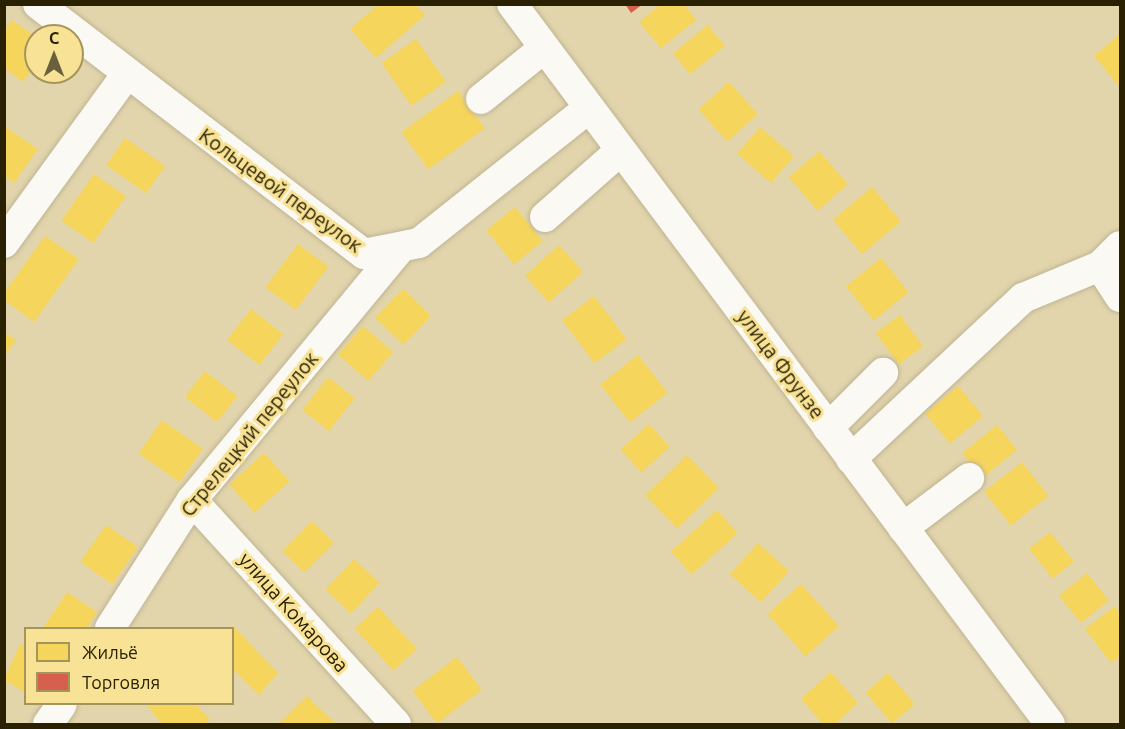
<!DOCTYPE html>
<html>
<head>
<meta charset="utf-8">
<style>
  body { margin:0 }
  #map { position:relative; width:1125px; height:729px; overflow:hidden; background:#e2d5ac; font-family:Ubuntu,sans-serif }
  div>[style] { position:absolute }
  .homes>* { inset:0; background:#f6d55c; transform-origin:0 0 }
  .shops>* { inset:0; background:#d6604d }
  .roads { filter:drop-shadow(0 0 2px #bfb494) drop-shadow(0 0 2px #bfb494) }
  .minor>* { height:30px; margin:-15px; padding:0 15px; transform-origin:15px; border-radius:15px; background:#fbf9f3 }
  span { translate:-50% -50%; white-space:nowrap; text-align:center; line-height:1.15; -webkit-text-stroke:6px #f8e296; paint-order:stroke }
  .street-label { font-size:20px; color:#292101 }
  .frame { position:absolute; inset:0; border:6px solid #292101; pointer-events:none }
  .legend { position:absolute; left:24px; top:627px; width:210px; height:78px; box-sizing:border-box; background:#f8e296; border:2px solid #a5955a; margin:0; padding:8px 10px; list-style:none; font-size:18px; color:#292101 }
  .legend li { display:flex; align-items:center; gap:12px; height:30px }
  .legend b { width:30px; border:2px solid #a5955a }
  .north { position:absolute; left:24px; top:24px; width:60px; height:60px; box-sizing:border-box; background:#f8e296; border:2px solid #a5955a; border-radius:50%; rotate:0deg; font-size:16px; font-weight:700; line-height:24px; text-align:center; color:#292101 }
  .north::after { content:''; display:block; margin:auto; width:21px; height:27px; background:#6a603d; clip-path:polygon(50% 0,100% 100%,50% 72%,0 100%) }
</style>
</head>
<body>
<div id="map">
  <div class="homes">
    <i style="clip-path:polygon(379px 4px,415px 4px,425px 15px,376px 58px,350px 29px)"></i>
    <i style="clip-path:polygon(661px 4px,684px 4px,696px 20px,661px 48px,639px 22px)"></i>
    <i style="clip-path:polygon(12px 20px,36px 37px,36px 64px,23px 82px,4px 68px,4px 30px)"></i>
    <i style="left:708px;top:25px;width:27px;height:45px;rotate:51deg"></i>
    <i style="clip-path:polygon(1120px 34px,1120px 84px,1118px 85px,1094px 56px)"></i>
    <i style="left:416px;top:39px;width:52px;height:42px;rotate:55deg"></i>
    <i style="left:729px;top:82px;width:43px;height:41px;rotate:48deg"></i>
    <i style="left:458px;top:91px;width:46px;height:70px;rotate:54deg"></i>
    <i style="clip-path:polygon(4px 126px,38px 149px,14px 183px,4px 176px)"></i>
    <i style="left:760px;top:127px;width:45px;height:35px;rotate:41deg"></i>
    <i style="left:125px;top:138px;width:49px;height:33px;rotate:35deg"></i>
    <i style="left:819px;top:151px;width:44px;height:40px;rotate:49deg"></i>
    <i style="left:94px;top:174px;width:39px;height:57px;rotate:35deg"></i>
    <i style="left:872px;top:187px;width:45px;height:51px;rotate:50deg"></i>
    <i style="left:515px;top:207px;width:44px;height:37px;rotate:51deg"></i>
    <i style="clip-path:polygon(45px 236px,79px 259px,34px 322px,4px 300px,4px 293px)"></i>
    <i style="left:298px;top:244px;width:38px;height:54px;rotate:37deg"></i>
    <i style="left:559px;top:245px;width:36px;height:46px;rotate:48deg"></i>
    <i style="left:881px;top:258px;width:44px;height:45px;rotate:51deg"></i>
    <i style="left:403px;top:289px;width:39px;height:40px;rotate:44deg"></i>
    <i style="left:594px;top:296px;width:54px;height:40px;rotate:53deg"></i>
    <i style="left:251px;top:309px;width:41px;height:39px;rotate:38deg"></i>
    <i style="left:900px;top:315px;width:39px;height:30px;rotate:54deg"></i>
    <i style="left:363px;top:326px;width:40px;height:38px;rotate:41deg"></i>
    <i style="clip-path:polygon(4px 332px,16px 340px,4px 357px)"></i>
    <i style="left:638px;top:355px;width:48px;height:48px;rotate:52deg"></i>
    <i style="left:205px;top:371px;width:41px;height:33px;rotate:38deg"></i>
    <i style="left:328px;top:377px;width:34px;height:42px;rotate:38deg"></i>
    <i style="left:958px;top:386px;width:39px;height:43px;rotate:50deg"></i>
    <i style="left:162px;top:420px;width:50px;height:41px;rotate:35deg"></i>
    <i style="left:649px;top:424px;width:31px;height:38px;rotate:48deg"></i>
    <i style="left:997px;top:425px;width:32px;height:45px;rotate:51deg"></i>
    <i style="left:264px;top:453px;width:38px;height:47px;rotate:48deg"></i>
    <i style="left:687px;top:455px;width:46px;height:58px;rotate:46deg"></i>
    <i style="left:1022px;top:462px;width:43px;height:48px;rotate:52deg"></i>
    <i style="left:717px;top:510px;width:31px;height:62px;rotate:48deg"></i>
    <i style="left:312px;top:521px;width:31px;height:42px;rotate:45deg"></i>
    <i style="left:106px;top:525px;width:39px;height:45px;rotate:35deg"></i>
    <i style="left:1050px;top:532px;width:38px;height:27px;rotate:51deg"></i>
    <i style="left:758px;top:543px;width:42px;height:42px;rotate:42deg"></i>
    <i style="left:354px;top:559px;width:35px;height:42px;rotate:43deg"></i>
    <i style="left:1087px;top:573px;width:35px;height:36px;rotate:51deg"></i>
    <i style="left:801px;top:584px;width:57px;height:45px;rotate:48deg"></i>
    <i style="clip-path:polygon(67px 592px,97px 612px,87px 628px,43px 628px)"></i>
    <i style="clip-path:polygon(1115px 606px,1120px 614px,1120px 656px,1111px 663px,1085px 629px)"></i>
    <i style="left:378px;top:607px;width:57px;height:32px;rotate:47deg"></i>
    <i style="clip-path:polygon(232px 625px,278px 673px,259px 695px,232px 668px)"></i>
    <i style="clip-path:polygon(20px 644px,26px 647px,26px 693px,4px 680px)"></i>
    <i style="left:457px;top:657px;width:41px;height:56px;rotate:53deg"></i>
    <i style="clip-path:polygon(831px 672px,858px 703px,835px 724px,823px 724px,801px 699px)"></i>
    <i style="left:888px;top:673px;width:41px;height:30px;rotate:49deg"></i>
    <i style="clip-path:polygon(307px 696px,336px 724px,279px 724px)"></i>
    <i style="clip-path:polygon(146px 704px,195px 704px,210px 719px,205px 724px,162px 724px)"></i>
  </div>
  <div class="shops">
    <i style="clip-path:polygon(625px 4px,643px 4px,631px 13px)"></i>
  </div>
  <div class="roads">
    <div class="minor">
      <i style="left:38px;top:4px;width:411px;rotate:37.5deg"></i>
      <i style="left:364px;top:254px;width:56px;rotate:-11.3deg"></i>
      <i style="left:419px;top:243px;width:217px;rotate:-38.5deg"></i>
      <i style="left:512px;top:4px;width:899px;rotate:53.23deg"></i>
      <i style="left:481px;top:99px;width:81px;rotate:-39deg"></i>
      <i style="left:545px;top:217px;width:101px;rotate:-41.4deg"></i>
      <i style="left:4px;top:243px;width:208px;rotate:-54deg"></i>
      <i style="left:1100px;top:266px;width:37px;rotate:57deg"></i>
      <i style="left:828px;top:428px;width:78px;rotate:-45deg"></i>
      <i style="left:851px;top:459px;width:236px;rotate:-43.1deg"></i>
      <i style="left:1023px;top:298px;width:83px;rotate:-22.6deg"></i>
      <i style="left:1100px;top:266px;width:28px;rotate:-45deg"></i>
      <i style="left:192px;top:500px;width:303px;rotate:47.7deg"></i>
      <i style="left:903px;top:528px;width:83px;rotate:-37.1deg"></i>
      <i style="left:110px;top:628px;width:152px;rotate:-57.4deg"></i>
      <i style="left:192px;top:500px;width:326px;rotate:-50.4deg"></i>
      <i style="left:48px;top:724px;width:24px;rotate:-55deg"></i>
    </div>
  </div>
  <div class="street-label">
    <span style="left:281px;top:190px;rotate:36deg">Кольцевой переулок</span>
    <span style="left:781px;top:364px;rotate:53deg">улица Фрунзе</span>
    <span style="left:249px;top:434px;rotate:-51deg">Стрелецкий переулок</span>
    <span style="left:294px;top:612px;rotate:48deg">улица Комарова</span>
  </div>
  <div class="frame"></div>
  <ul class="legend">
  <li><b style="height:16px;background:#f6d55c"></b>Жильё</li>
  <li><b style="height:16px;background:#d6604d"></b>Торговля</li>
  </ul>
  <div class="north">С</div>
</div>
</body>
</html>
